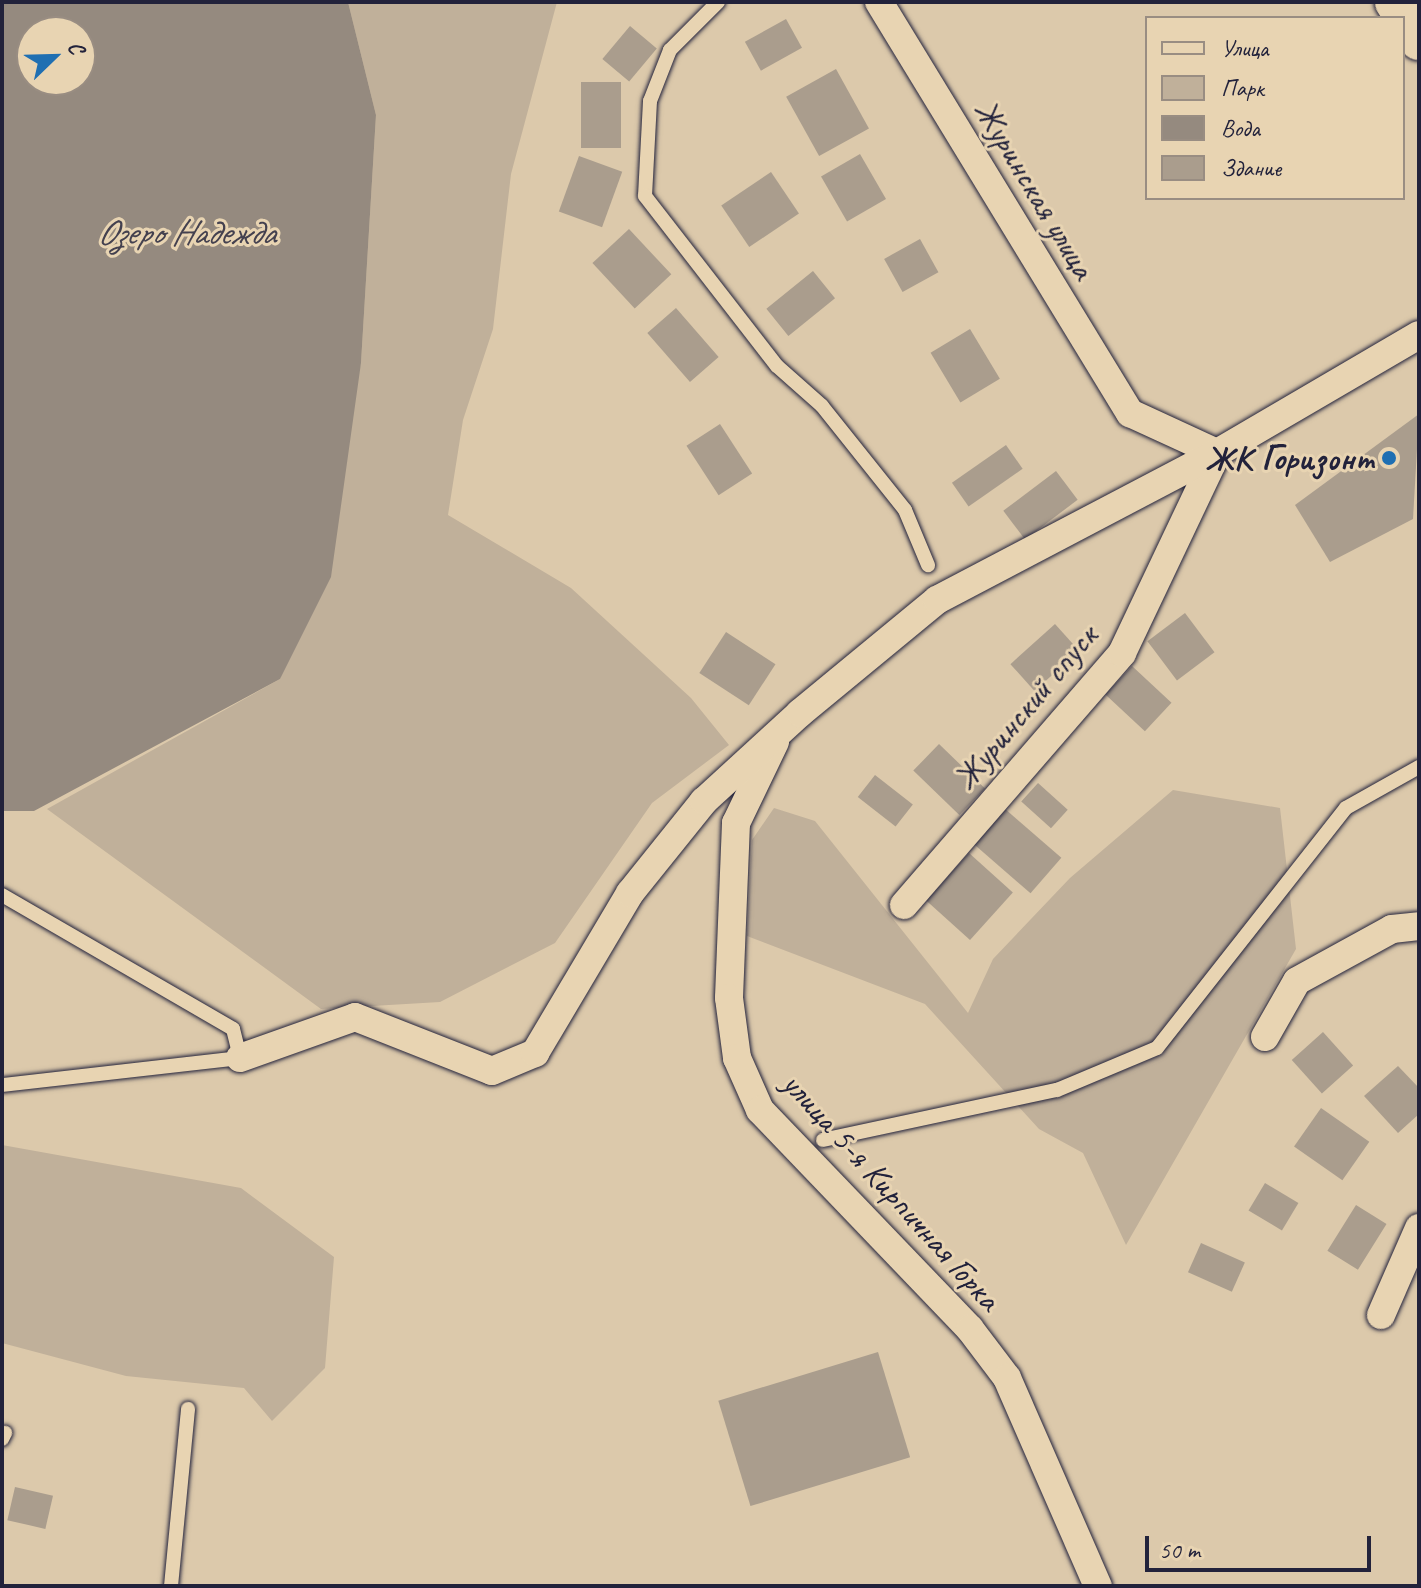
<!DOCTYPE html>
<html>
<head>
<meta charset="utf-8">
<style>
  body { margin:0 }
  #map { position:relative; width:1421px; height:1588px; overflow:hidden; background:#dcc9ab; font-family:Caveat,sans-serif }
  div>[style] { position:absolute }
  .green>* { inset:0; background:#c0b09a }
  .water>* { inset:0; background:#958a7f }
  .building>* { inset:0; background:#aa9d8d; transform-origin:0 0 }
  .roads { filter:drop-shadow(0 0 2px #22223b) drop-shadow(0 0 2px #22223b) }
  .service>* { height:14px; margin:-7px; padding:0 7px; transform-origin:7px; border-radius:7px; background:#e8d4b2 }
  .minor>* { height:28px; margin:-14px; padding:0 14px; transform-origin:14px; border-radius:14px; background:#e8d4b2 }
  .secondary>* { height:40px; margin:-20px; padding:0 20px; transform-origin:20px; border-radius:20px; background:#e8d4b2 }
  .dots>* { width:22px; height:22px; translate:-50% -50%; box-sizing:border-box; border:4px solid #e8d4b2; border-radius:50% }
  span { translate:-50% -50%; white-space:nowrap; text-align:center; line-height:1.15; -webkit-text-stroke:6px #e8d4b2; paint-order:stroke }
  .street-label { font-size:34px; color:#22223b }
  .poi-label { font-size:34px; color:#22223b; font-weight:700 }
  .right { translate:-100% -50%; text-align:right }
  .water-label { font-size:36px; color:#44414f; font-style:italic }
  .frame { position:absolute; inset:0; border:4px solid #22223b; pointer-events:none }
  .legend { position:absolute; left:1145px; top:16px; width:260px; height:184px; box-sizing:border-box; background:#e8d4b2; border:2px solid #998d82; margin:0; padding:10px 14px; list-style:none; font-size:24px; color:#22223b }
  .legend li { display:flex; align-items:center; gap:16px; height:40px }
  .legend b { width:40px; border:2px solid #998d82 }
  .north { position:absolute; left:16px; top:16px; width:80px; height:80px; box-sizing:border-box; background:#e8d4b2; border:2px solid #998d82; border-radius:50%; rotate:67deg; font-size:22px; font-weight:700; line-height:32px; text-align:center; color:#22223b }
  .north::after { content:''; display:block; margin:auto; width:28px; height:36px; background:#1f6fb2; clip-path:polygon(50% 0,100% 100%,50% 72%,0 100%) }
  .scale { position:absolute; left:1145px; top:1536px; width:226px; height:36px; box-sizing:border-box; border:4px solid #22223b; border-top:0; padding-left:10px; font-size:24px; line-height:28px; white-space:nowrap; color:#22223b; -webkit-text-stroke:6px #e8d4b2; paint-order:stroke }
</style>
</head>
<body>
<div id="map">
  <div class="green">
    <i style="clip-path:polygon(348px 2px,557px 2px,511px 174px,493px 329px,463px 420px,448px 515px,571px 588px,691px 698px,729px 745px,652px 803px,555px 943px,440px 1002px,321px 1009px,47px 809px,280px 679px,361px 363px,376px 115px)"></i>
    <i style="clip-path:polygon(1173px 790px,1280px 808px,1296px 949px,1126px 1245px,1083px 1153px,1039px 1129px,925px 1004px,747px 936px,752px 840px,774px 808px,815px 821px,968px 1013px,993px 959px,1070px 878px)"></i>
    <i style="clip-path:polygon(2px 1145px,241px 1188px,334px 1257px,325px 1368px,272px 1421px,244px 1388px,126px 1376px,2px 1343px)"></i>
  </div>
  <div class="water">
    <i style="clip-path:polygon(evenodd,2px 2px,348px 2px,376px 115px,361px 363px,331px 577px,280px 679px,34px 811px,2px 811px,2px 2px,32px 32px,80px 32px,80px 80px,32px 80px,32px 32px)"></i>
  </div>
  <div class="building">
    <i style="left:786px;top:19px;width:33px;height:47px;rotate:61deg"></i>
    <i style="left:630px;top:26px;width:35px;height:43px;rotate:40deg"></i>
    <i style="left:836px;top:69px;width:68px;height:57px;rotate:61deg"></i>
    <i style="left:581px;top:82px;width:40px;height:66px"></i>
    <i style="left:860px;top:154px;width:52px;height:45px;rotate:60deg"></i>
    <i style="left:579px;top:156px;width:46px;height:59px;rotate:20deg"></i>
    <i style="left:771px;top:172px;width:50px;height:60px;rotate:56deg"></i>
    <i style="left:629px;top:229px;width:62px;height:50px;rotate:47deg"></i>
    <i style="left:920px;top:239px;width:38px;height:41px;rotate:61deg"></i>
    <i style="left:813px;top:271px;width:35px;height:60px;rotate:51deg"></i>
    <i style="left:676px;top:308px;width:65px;height:38px;rotate:49deg"></i>
    <i style="left:970px;top:329px;width:58px;height:46px;rotate:59deg"></i>
    <i style="clip-path:polygon(1419px 414px,1413px 519px,1330px 562px,1295px 505px)"></i>
    <i style="left:720px;top:424px;width:59px;height:40px;rotate:57deg"></i>
    <i style="left:1006px;top:445px;width:29px;height:66px;rotate:55deg"></i>
    <i style="left:1056px;top:471px;width:36px;height:66px;rotate:53deg"></i>
    <i style="left:1185px;top:613px;width:49px;height:47px;rotate:53deg"></i>
    <i style="left:1055px;top:624px;width:36px;height:60px;rotate:48deg"></i>
    <i style="left:726px;top:632px;width:59px;height:49px;rotate:33deg"></i>
    <i style="left:1132px;top:666px;width:54px;height:39px;rotate:43deg"></i>
    <i style="left:939px;top:744px;width:64px;height:37px;rotate:44deg"></i>
    <i style="left:875px;top:775px;width:48px;height:28px;rotate:38deg"></i>
    <i style="left:1038px;top:783px;width:40px;height:25px;rotate:42deg"></i>
    <i style="left:1004px;top:808px;width:76px;height:47px;rotate:41deg"></i>
    <i style="left:969px;top:853px;width:59px;height:64px;rotate:42deg"></i>
    <i style="left:1323px;top:1032px;width:45px;height:42px;rotate:48deg"></i>
    <i style="clip-path:polygon(1398px 1066px,1419px 1088px,1419px 1114px,1398px 1133px,1364px 1096px)"></i>
    <i style="left:1321px;top:1108px;width:59px;height:47px;rotate:35deg"></i>
    <i style="left:1265px;top:1183px;width:39px;height:32px;rotate:31deg"></i>
    <i style="left:1356px;top:1205px;width:36px;height:54px;rotate:32deg"></i>
    <i style="left:1201px;top:1243px;width:48px;height:32px;rotate:24deg"></i>
    <i style="left:878px;top:1352px;width:110px;height:167px;rotate:73deg"></i>
    <i style="left:15px;top:1487px;width:39px;height:34px;rotate:13deg"></i>
  </div>
  <div class="roads">
    <div class="service">
      <i style="left:718px;top:2px;width:68px;rotate:135deg"></i>
      <i style="left:670px;top:50px;width:55px;rotate:111.4deg"></i>
      <i style="left:650px;top:101px;width:95px;rotate:93deg"></i>
      <i style="left:645px;top:196px;width:215px;rotate:52.2deg"></i>
      <i style="left:777px;top:366px;width:60px;rotate:41.6deg"></i>
      <i style="left:822px;top:406px;width:133px;rotate:51.4deg"></i>
      <i style="left:905px;top:510px;width:60px;rotate:67.3deg"></i>
      <i style="left:2px;top:895px;width:267px;rotate:30.1deg"></i>
      <i style="left:233px;top:1029px;width:30px;rotate:76deg"></i>
      <i style="left:240px;top:1058px;width:240px;rotate:173.5deg"></i>
      <i style="left:823px;top:1140px;width:239px;rotate:-12.1deg"></i>
      <i style="left:1057px;top:1090px;width:108px;rotate:-22.8deg"></i>
      <i style="left:1157px;top:1048px;width:305px;rotate:-51.8deg"></i>
      <i style="left:1346px;top:808px;width:84px;rotate:-29.3deg"></i>
      <i style="left:2px;top:1439px;width:7px;rotate:-63deg"></i>
      <i style="left:171px;top:1586px;width:178px;rotate:-84.5deg"></i>
    </div>
    <div class="minor">
      <i style="left:879px;top:2px;width:482px;rotate:58.6deg"></i>
      <i style="left:1130px;top:413px;width:96px;rotate:24.7deg"></i>
      <i style="left:1217px;top:453px;width:234px;rotate:-30.3deg"></i>
      <i style="left:775px;top:742px;width:90px;rotate:115.7deg"></i>
      <i style="left:736px;top:823px;width:175px;rotate:92.3deg"></i>
      <i style="left:729px;top:998px;width:61px;rotate:82.4deg"></i>
      <i style="left:737px;top:1058px;width:57px;rotate:66.1deg"></i>
      <i style="left:760px;top:1110px;width:303px;rotate:46.2deg"></i>
      <i style="left:970px;top:1329px;width:61px;rotate:52.9deg"></i>
      <i style="left:1007px;top:1378px;width:227px;rotate:66.4deg"></i>
      <i style="left:904px;top:905px;width:333px;rotate:-49.1deg"></i>
      <i style="left:1122px;top:653px;width:221px;rotate:-64.6deg"></i>
      <i style="left:1265px;top:1037px;width:64px;rotate:-60.3deg"></i>
      <i style="left:1297px;top:981px;width:108px;rotate:-28.7deg"></i>
      <i style="left:1392px;top:929px;width:27px;rotate:-6deg"></i>
      <i style="left:240px;top:1058px;width:122px;rotate:-19.6deg"></i>
      <i style="left:355px;top:1017px;width:147px;rotate:21.5deg"></i>
      <i style="left:492px;top:1071px;width:47px;rotate:-22.7deg"></i>
      <i style="left:535px;top:1053px;width:186px;rotate:-59.3deg"></i>
      <i style="left:630px;top:893px;width:118px;rotate:-51.2deg"></i>
      <i style="left:704px;top:801px;width:130px;rotate:-42.5deg"></i>
      <i style="left:800px;top:713px;width:178px;rotate:-39.5deg"></i>
      <i style="left:937px;top:600px;width:316px;rotate:-27.7deg"></i>
      <i style="left:1381px;top:1315px;width:95px;rotate:-66.4deg"></i>
    </div>
    <div class="secondary">
      <i style="left:1395px;top:2px;width:45px;rotate:57.7deg"></i>
    </div>
  </div>
  <div class="dots">
    <i style="left:1389px;top:458px;background:#1f6fb2"></i>
  </div>
  <div class="street-label">
    <span style="left:1035px;top:189px;rotate:59deg">Журинская улица</span>
    <span style="left:1025px;top:707px;rotate:-50deg">Журинский спуск</span>
    <span style="left:892px;top:1191px;rotate:48deg">улица 5-я Кирпичная Горка</span>
  </div>
  <div class="poi-label">
    <span class="right" style="left:1373px;top:458px">ЖК Горизонт</span>
  </div>
  <div class="water-label">
    <span style="left:186px;top:233px">Озеро Надежда</span>
  </div>
  <div class="frame"></div>
  <ul class="legend">
  <li><b style="height:10px;background:#e8d4b2"></b>Улица</li>
  <li><b style="height:22px;background:#c0b09a"></b>Парк</li>
  <li><b style="height:22px;background:#958a7f"></b>Вода</li>
  <li><b style="height:22px;background:#aa9d8d"></b>Здание</li>
  </ul>
  <div class="north">С</div>
  <div class="scale">50 m</div>
</div>
</body>
</html>
